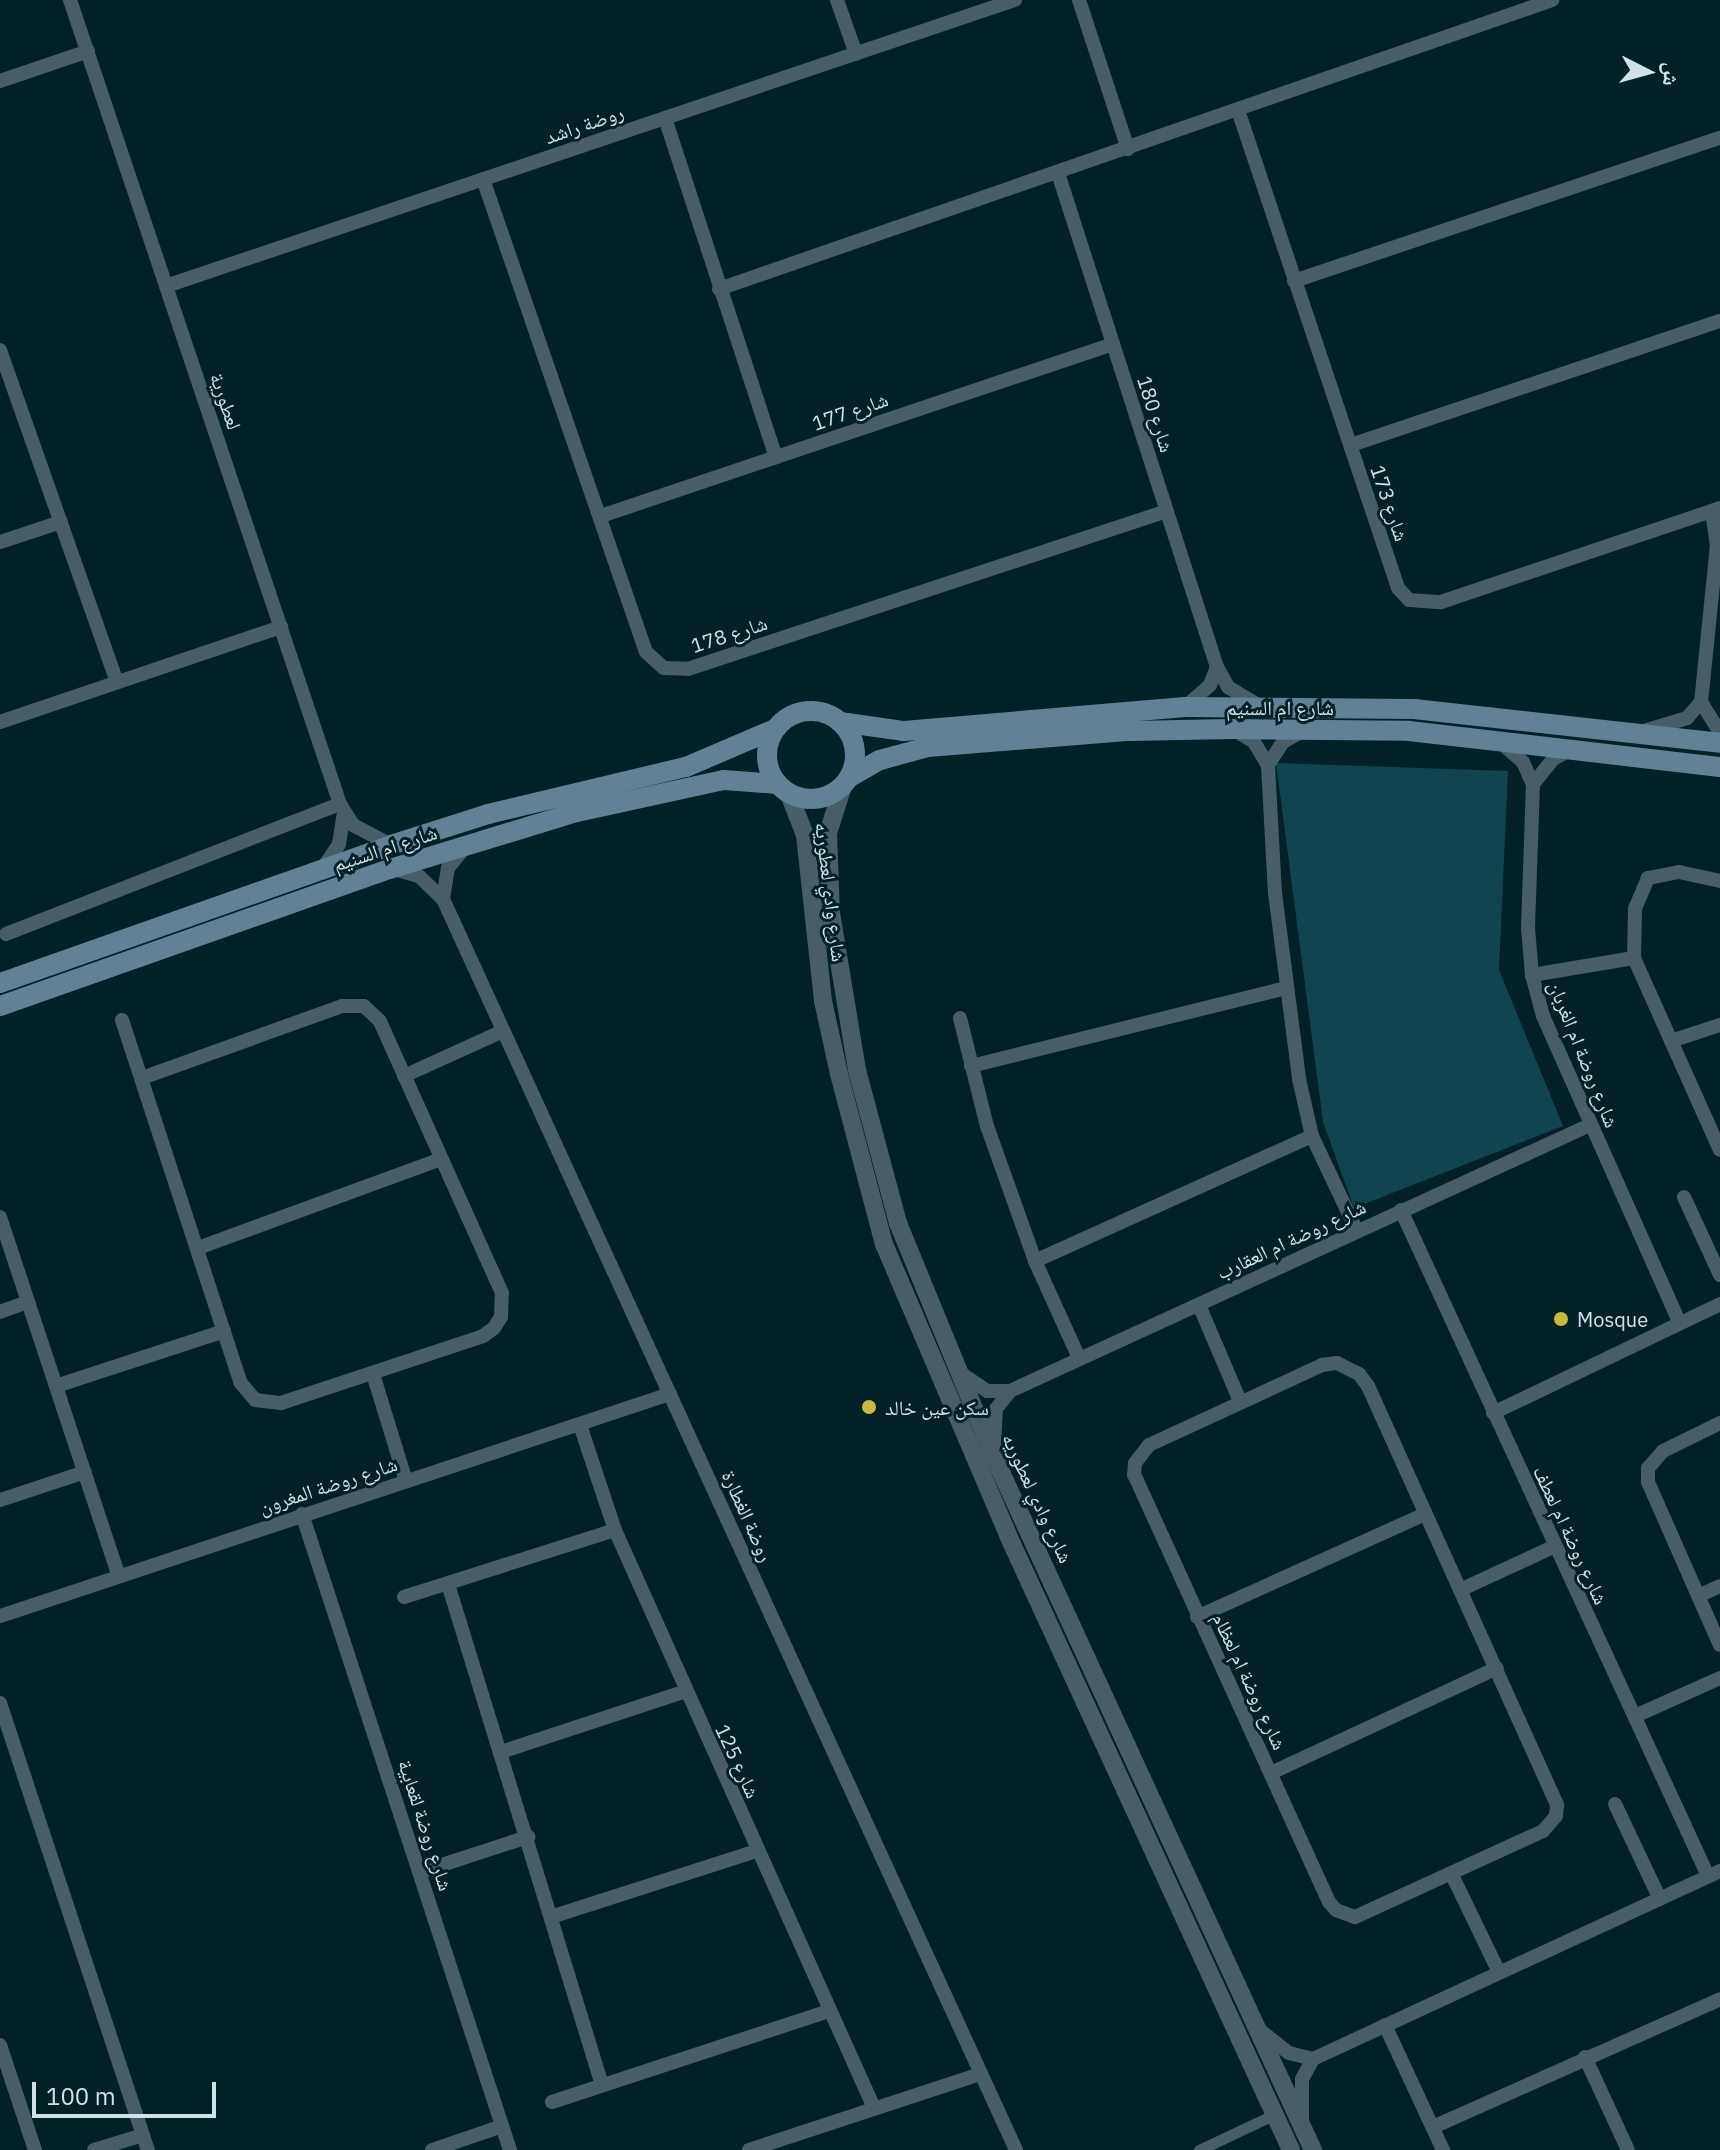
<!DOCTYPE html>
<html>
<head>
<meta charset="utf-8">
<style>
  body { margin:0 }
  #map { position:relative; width:1720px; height:2150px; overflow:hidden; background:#012127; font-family:"IBM Plex Sans","Noto Naskh Arabic",sans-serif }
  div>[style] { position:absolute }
  .green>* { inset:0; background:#10444e }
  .pedestrian>* { height:11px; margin:-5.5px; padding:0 5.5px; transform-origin:5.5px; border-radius:5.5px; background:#495d69 }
  .minor>* { height:14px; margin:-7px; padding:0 7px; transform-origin:7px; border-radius:7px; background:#495d69 }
  .tertiary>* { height:18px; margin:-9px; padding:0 9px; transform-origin:9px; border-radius:9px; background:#495d69 }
  .secondary>* { height:20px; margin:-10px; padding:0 10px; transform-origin:10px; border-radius:10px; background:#618295 }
  .secondary>.ring { margin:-10px; padding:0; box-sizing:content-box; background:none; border:20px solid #618295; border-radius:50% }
  .dots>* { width:22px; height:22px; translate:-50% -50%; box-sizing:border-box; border:4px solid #012127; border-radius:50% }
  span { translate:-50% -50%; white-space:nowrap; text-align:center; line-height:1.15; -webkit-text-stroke:6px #012127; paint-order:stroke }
  .street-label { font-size:20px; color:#d0e2e5 }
  .poi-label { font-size:20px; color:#d0e2e5 }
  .left { translate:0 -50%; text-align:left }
  .north { position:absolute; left:1608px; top:32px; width:80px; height:80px; -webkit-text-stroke:6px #012127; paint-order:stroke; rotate:96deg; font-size:22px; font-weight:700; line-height:32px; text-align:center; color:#d0e2e5 }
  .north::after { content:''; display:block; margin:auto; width:28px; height:36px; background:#d0e2e5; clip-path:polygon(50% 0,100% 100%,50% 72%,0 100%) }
  .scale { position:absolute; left:32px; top:2082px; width:184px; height:36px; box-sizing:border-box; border:4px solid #d0e2e5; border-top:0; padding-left:10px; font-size:24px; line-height:28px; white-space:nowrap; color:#d0e2e5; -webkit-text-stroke:6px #012127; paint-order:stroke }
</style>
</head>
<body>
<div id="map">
  <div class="green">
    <i style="clip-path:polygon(1276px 763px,1508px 771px,1499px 970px,1563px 1126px,1354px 1208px,1323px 1122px)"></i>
  </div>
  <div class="pedestrian">
    <i style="left:1199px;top:2150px;width:84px;rotate:-25.3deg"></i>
  </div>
  <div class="minor">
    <i style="left:70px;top:0;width:848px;rotate:71.44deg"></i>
    <i style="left:340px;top:804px;width:25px;rotate:58deg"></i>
    <i style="left:353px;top:825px;width:43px;rotate:27.8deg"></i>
    <i style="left:837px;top:0;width:57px;rotate:70.6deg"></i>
    <i style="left:1079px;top:0;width:157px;rotate:71.8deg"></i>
    <i style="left:0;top:81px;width:93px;rotate:-18.8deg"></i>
    <i style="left:1239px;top:113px;width:501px;rotate:71.49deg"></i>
    <i style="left:1398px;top:588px;width:16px;rotate:47deg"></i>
    <i style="left:1409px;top:600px;width:32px;rotate:4deg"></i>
    <i style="left:1441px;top:602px;width:294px;rotate:-18.6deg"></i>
    <i style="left:665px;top:118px;width:357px;rotate:71.9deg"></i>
    <i style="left:1058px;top:173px;width:519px;rotate:72.16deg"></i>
    <i style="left:1217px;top:667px;width:23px;rotate:61deg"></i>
    <i style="left:1228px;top:687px;width:33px;rotate:31deg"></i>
    <i style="left:483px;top:179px;width:500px;rotate:70.99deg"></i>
    <i style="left:646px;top:652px;width:24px;rotate:42deg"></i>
    <i style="left:664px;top:668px;width:24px;rotate:2deg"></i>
    <i style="left:688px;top:669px;width:504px;rotate:-18.26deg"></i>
    <i style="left:1294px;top:281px;width:449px;rotate:-18.6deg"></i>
    <i style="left:166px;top:286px;width:896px;rotate:-18.62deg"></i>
    <i style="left:719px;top:289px;width:882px;rotate:-19.13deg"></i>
    <i style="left:0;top:350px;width:352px;rotate:70.6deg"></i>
    <i style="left:1351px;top:445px;width:389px;rotate:-18.6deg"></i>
    <i style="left:1712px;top:511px;width:34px;rotate:82deg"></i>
    <i style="left:1717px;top:545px;width:158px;rotate:95.8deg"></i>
    <i style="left:1701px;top:702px;width:36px;rotate:58deg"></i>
    <i style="left:601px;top:516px;width:540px;rotate:-18.57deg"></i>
    <i style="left:0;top:542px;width:64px;rotate:-18.2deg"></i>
    <i style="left:1186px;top:706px;width:32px;rotate:-41deg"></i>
    <i style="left:1210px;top:685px;width:19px;rotate:-69deg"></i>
    <i style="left:0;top:722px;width:297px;rotate:-18.7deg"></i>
    <i style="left:1647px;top:730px;width:42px;rotate:-16.7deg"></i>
    <i style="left:1687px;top:718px;width:21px;rotate:-49deg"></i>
    <i style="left:1236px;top:731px;width:21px;rotate:31deg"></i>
    <i style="left:1254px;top:742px;width:27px;rotate:59deg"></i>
    <i style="left:1268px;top:765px;width:128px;rotate:86.9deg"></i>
    <i style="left:1275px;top:893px;width:188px;rotate:82.6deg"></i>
    <i style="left:1299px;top:1079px;width:58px;rotate:77.2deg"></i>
    <i style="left:1312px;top:1136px;width:105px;rotate:64.7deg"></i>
    <i style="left:1500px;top:742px;width:30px;rotate:41deg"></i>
    <i style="left:1523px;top:762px;width:24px;rotate:66deg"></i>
    <i style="left:1533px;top:784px;width:144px;rotate:92deg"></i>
    <i style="left:1528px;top:928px;width:47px;rotate:85.1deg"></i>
    <i style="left:1532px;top:975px;width:42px;rotate:75deg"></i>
    <i style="left:1543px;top:1016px;width:335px;rotate:66deg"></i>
    <i style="left:1268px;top:765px;width:27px;rotate:-57deg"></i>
    <i style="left:1283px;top:742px;width:21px;rotate:-29deg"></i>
    <i style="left:1533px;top:784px;width:32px;rotate:-51deg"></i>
    <i style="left:1553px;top:759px;width:19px;rotate:-28deg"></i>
    <i style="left:323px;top:868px;width:29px;rotate:-56deg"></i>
    <i style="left:339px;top:844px;width:30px;rotate:-81deg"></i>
    <i style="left:394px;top:869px;width:26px;rotate:16deg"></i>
    <i style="left:419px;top:876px;width:33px;rotate:44deg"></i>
    <i style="left:443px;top:899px;width:1376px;rotate:65.39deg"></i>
    <i style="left:1720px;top:881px;width:42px;rotate:-167.6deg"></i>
    <i style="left:1679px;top:872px;width:32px;rotate:169deg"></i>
    <i style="left:1648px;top:878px;width:33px;rotate:113deg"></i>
    <i style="left:1635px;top:908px;width:50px;rotate:91.1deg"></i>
    <i style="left:1634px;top:958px;width:210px;rotate:65.9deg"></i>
    <i style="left:443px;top:899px;width:31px;rotate:-81deg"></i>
    <i style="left:448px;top:868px;width:28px;rotate:-51deg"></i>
    <i style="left:6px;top:934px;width:358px;rotate:-21.3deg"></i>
    <i style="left:1532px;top:975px;width:103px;rotate:-9.5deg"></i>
    <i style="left:960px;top:1018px;width:111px;rotate:76deg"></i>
    <i style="left:987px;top:1126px;width:143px;rotate:70.4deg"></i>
    <i style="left:1035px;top:1261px;width:107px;rotate:65.6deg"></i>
    <i style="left:122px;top:1020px;width:381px;rotate:71.9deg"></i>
    <i style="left:240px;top:1382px;width:23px;rotate:50deg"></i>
    <i style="left:255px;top:1400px;width:26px;rotate:7deg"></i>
    <i style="left:281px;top:1403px;width:213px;rotate:-18.3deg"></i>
    <i style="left:483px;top:1336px;width:14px;rotate:-36deg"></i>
    <i style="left:494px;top:1328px;width:13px;rotate:-58deg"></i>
    <i style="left:501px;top:1317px;width:24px;rotate:-88deg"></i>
    <i style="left:502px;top:1293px;width:298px;rotate:-114.2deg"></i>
    <i style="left:380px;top:1021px;width:22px;rotate:-137deg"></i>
    <i style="left:364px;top:1006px;width:22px;rotate:180deg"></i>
    <i style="left:342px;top:1006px;width:213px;rotate:160.2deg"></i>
    <i style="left:1671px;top:1041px;width:52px;rotate:-18.1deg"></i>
    <i style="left:971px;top:1066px;width:325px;rotate:-13.9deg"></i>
    <i style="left:404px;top:1076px;width:109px;rotate:-24.4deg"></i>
    <i style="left:1684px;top:1197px;width:86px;rotate:65.2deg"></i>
    <i style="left:1401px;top:1210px;width:733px;rotate:65.25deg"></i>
    <i style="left:0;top:1217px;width:376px;rotate:71.7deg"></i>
    <i style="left:198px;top:1248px;width:259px;rotate:-20.1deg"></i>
    <i style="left:1035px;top:1261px;width:304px;rotate:-24.3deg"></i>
    <i style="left:1199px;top:1305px;width:104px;rotate:66.9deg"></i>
    <i style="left:0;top:1312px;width:30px;rotate:-20deg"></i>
    <i style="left:1337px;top:1363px;width:25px;rotate:27deg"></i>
    <i style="left:1359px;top:1374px;width:15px;rotate:53deg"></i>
    <i style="left:1368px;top:1386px;width:460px;rotate:65.7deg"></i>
    <i style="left:1557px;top:1805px;width:11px;rotate:95deg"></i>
    <i style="left:1556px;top:1816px;width:20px;rotate:131deg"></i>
    <i style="left:1543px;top:1831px;width:207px;rotate:155.4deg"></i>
    <i style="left:1355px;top:1917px;width:20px;rotate:-160deg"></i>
    <i style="left:1336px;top:1910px;width:11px;rotate:-131deg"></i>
    <i style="left:1329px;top:1902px;width:469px;rotate:-114.5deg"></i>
    <i style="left:1134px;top:1475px;width:12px;rotate:-85deg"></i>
    <i style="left:1135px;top:1463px;width:23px;rotate:-52deg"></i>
    <i style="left:1149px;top:1445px;width:191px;rotate:-24.8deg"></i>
    <i style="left:1322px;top:1365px;width:15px;rotate:-8deg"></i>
    <i style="left:373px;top:1374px;width:112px;rotate:72.9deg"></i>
    <i style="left:962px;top:1374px;width:30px;rotate:34deg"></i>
    <i style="left:987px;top:1391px;width:23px"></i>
    <i style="left:1010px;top:1391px;width:638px;rotate:-24.64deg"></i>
    <i style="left:56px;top:1386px;width:177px;rotate:-18.1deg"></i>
    <i style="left:1493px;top:1413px;width:252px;rotate:-25.6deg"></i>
    <i style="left:1720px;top:1423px;width:64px;rotate:153.8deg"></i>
    <i style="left:1663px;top:1451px;width:23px;rotate:131deg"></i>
    <i style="left:1648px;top:1468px;width:14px;rotate:90deg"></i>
    <i style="left:1648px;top:1482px;width:178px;rotate:66.2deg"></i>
    <i style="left:580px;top:1425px;width:111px;rotate:71.6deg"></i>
    <i style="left:615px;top:1530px;width:633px;rotate:65.86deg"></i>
    <i style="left:994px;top:1445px;width:36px;rotate:-87deg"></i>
    <i style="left:996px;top:1409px;width:23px;rotate:-52deg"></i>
    <i style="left:0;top:1500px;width:89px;rotate:-18.2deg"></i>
    <i style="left:302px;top:1514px;width:669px;rotate:71.89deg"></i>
    <i style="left:448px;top:1584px;width:524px;rotate:72.91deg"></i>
    <i style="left:1460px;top:1590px;width:102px;rotate:-24.8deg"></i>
    <i style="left:1698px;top:1596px;width:24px;rotate:-24deg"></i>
    <i style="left:404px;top:1597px;width:221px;rotate:-17.6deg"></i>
    <i style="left:0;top:1616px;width:706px;rotate:-18.33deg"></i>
    <i style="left:1197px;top:1617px;width:250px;rotate:-24.3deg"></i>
    <i style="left:0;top:1703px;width:471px;rotate:71.7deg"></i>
    <i style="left:1635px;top:1716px;width:93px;rotate:-24.1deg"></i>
    <i style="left:501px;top:1752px;width:193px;rotate:-18.2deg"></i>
    <i style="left:1271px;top:1773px;width:249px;rotate:-24.9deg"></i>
    <i style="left:1615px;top:1804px;width:105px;rotate:64.7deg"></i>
    <i style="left:420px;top:1872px;width:114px;rotate:-18deg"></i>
    <i style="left:1453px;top:1877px;width:106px;rotate:64.2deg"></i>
    <i style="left:554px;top:1916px;width:213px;rotate:-17.8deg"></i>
    <i style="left:1385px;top:2025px;width:138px;rotate:65.1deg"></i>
    <i style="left:1262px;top:2032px;width:34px;rotate:38deg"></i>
    <i style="left:1289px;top:2053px;width:25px;rotate:14deg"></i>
    <i style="left:0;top:2045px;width:111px;rotate:71.6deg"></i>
    <i style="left:1585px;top:2057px;width:102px;rotate:65.2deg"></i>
    <i style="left:552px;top:2102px;width:292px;rotate:-18.2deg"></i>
    <i style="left:1302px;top:2119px;width:40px;rotate:-90deg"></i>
    <i style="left:1302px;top:2079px;width:23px;rotate:-61deg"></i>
    <i style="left:1313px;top:2059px;width:448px;rotate:-24.8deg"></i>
    <i style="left:1433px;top:2127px;width:314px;rotate:-24deg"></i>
    <i style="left:94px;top:2150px;width:51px;rotate:-17deg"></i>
    <i style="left:432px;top:2150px;width:74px;rotate:-18.9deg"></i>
    <i style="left:749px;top:2150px;width:243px;rotate:-18.2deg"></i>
  </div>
  <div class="tertiary">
    <i style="left:843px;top:786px;width:49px;rotate:107.7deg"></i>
    <i style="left:828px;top:833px;width:80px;rotate:87.9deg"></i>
    <i style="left:831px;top:913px;width:159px;rotate:80.6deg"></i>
    <i style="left:857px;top:1070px;width:158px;rotate:75deg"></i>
    <i style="left:898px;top:1223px;width:255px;rotate:67.7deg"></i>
    <i style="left:995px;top:1459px;width:761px;rotate:65.29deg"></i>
    <i style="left:789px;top:794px;width:44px;rotate:68.7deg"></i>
    <i style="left:805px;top:835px;width:167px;rotate:83.8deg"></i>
    <i style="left:823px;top:1001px;width:75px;rotate:77.6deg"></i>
    <i style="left:839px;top:1074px;width:176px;rotate:75.2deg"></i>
    <i style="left:884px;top:1244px;width:326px;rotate:66.9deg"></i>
    <i style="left:1012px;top:1544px;width:667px;rotate:65.28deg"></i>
  </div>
  <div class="secondary">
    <i class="ring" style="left:767px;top:711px;width:68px;height:68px"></i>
    <i style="left:840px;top:722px;width:65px;rotate:8deg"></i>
    <i style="left:904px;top:731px;width:282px;rotate:-4.9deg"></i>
    <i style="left:1185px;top:707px;width:229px;rotate:0.5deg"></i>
    <i style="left:1414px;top:709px;width:308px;rotate:6.3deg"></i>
    <i style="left:850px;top:777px;width:34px;rotate:-30deg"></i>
    <i style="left:880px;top:760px;width:50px;rotate:-15.2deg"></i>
    <i style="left:928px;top:747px;width:202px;rotate:-4.6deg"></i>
    <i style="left:1129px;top:731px;width:103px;rotate:-1.1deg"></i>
    <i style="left:1232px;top:729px;width:177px;rotate:0.6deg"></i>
    <i style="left:1409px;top:731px;width:313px;rotate:6.6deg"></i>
    <i style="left:0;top:983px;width:415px;rotate:-19.4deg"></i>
    <i style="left:391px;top:845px;width:102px;rotate:-17.7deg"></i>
    <i style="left:488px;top:814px;width:204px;rotate:-13.4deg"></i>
    <i style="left:686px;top:767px;width:97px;rotate:-23.1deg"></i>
    <i style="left:0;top:1006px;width:413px;rotate:-19.4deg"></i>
    <i style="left:390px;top:869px;width:195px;rotate:-17deg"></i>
    <i style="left:577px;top:812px;width:150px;rotate:-12.3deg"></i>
    <i style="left:724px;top:780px;width:54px;rotate:4.2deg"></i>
  </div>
  <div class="dots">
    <i style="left:1561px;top:1319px;background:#caba3a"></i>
    <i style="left:869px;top:1407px;background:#caba3a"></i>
  </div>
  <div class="street-label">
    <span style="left:584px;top:124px;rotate:-19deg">روضة راشد</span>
    <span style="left:226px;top:401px;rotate:71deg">لعطورية</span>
    <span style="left:850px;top:411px;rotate:-19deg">شارع 177</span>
    <span style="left:1156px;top:414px;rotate:72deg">شارع 180</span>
    <span style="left:1390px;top:503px;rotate:71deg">شارع 173</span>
    <span style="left:729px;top:634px;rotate:-18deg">شارع 178</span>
    <span style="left:1280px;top:707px">شارع ام السنيم</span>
    <span style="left:385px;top:848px;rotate:-18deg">شارع ام السنيم</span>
    <span style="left:831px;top:892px;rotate:83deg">شارع وادي لعطوريه</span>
    <span style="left:1584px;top:1054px;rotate:68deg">شارع روضة ام الغربان</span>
    <span style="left:1291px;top:1239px;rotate:-25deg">شارع روضة ام العقارب</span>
    <span style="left:328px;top:1485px;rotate:-18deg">شارع روضة المغرون</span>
    <span style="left:1038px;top:1498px;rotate:65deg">شارع وادي لعطوريه</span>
    <span style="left:748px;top:1516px;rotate:66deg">روضة الغطارة</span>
    <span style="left:1571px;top:1535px;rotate:65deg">شارع روضة ام لعطف</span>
    <span style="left:1250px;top:1681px;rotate:65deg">شارع روضة ام لعظام</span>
    <span style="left:738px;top:1761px;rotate:65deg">شارع 125</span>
    <span style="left:426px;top:1825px;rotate:72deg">شارع روضة لقعابية</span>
  </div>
  <div class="poi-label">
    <span class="left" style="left:1577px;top:1319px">Mosque</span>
    <span class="left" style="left:885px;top:1407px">سكن عين خالد</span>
  </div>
  <div class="north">ش</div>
  <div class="scale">100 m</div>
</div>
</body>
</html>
